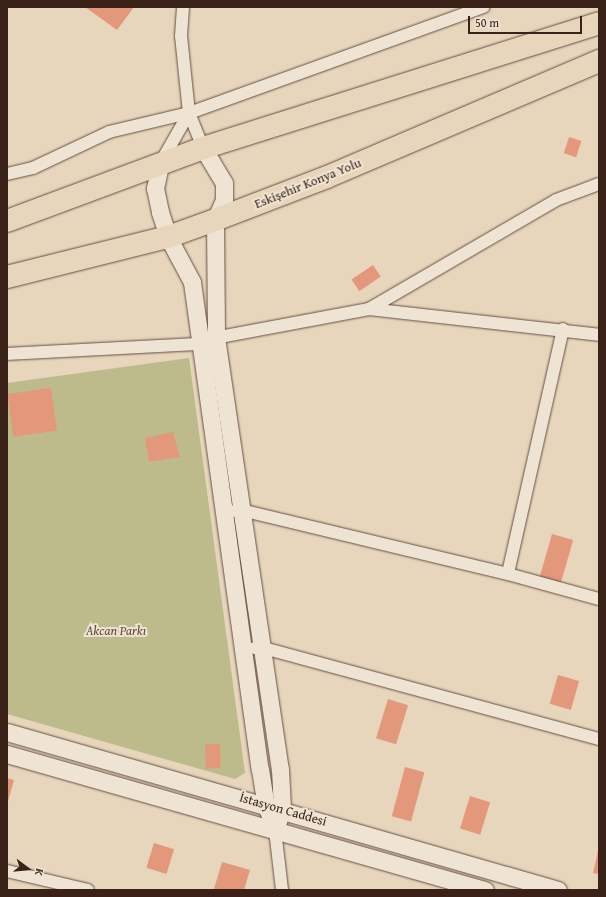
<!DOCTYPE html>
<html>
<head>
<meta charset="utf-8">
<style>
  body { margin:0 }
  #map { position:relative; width:606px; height:897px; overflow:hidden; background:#e7d5bc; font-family:"Gentium Book Plus",serif }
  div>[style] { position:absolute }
  .green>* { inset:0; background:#bdbb8b }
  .building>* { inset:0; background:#e4987b; transform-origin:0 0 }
  .roads { filter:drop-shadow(0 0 1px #654f42) drop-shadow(0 0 1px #654f42) }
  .street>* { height:12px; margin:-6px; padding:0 6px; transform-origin:6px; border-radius:6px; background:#efe4d3 }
  .secondary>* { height:17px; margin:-8.5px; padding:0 8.5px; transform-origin:8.5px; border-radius:8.5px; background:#efe4d3 }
  .highway>* { height:22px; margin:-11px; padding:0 11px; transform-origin:11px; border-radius:11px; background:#e7d5bc }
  span { translate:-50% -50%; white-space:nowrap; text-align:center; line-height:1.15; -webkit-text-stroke:4px #efe4d3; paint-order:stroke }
  .street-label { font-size:13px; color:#3a2219 }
  .park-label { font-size:13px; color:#5b4836; font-style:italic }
  .frame { position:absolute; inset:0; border:8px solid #3a2219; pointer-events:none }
  .north { position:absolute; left:8px; top:849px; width:40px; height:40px; -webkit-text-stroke:3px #efe4d3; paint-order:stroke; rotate:106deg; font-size:11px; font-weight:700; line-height:16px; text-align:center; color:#3a2219 }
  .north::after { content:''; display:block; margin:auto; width:14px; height:18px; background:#3a2219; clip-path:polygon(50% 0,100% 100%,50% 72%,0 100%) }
  .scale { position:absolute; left:468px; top:16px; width:114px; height:18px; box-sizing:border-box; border:2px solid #3a2219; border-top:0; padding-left:5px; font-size:12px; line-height:14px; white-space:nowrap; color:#3a2219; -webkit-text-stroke:3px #efe4d3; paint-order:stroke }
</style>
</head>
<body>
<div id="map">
  <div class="green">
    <i style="clip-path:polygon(189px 358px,245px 773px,235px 779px,7px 714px,7px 383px)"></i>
  </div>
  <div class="building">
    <i style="clip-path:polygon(85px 7px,134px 7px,117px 30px)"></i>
    <i style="left:569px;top:137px;width:13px;height:17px;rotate:18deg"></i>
    <i style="left:373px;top:265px;width:14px;height:26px;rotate:56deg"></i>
    <i style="left:51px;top:388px;width:43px;height:44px;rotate:82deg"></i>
    <i style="clip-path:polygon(173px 432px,180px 457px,149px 462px,145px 438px)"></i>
    <i style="left:552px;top:534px;width:22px;height:46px;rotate:16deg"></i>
    <i style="left:558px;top:675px;width:22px;height:30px;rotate:16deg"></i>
    <i style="left:388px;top:699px;width:21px;height:41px;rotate:17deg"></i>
    <i style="left:220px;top:744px;width:24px;height:15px;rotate:88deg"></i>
    <i style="left:405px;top:767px;width:20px;height:51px;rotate:15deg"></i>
    <i style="clip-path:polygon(7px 778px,14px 780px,7px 805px)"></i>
    <i style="left:470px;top:796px;width:21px;height:34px;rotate:17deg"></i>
    <i style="left:154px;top:843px;width:21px;height:26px;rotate:17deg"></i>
    <i style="clip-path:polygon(598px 851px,599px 851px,599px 874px,593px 873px)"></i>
    <i style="clip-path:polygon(222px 862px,250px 870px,244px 890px,214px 889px)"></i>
  </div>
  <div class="roads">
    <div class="street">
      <i style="left:189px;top:113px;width:313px;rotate:-19.8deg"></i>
      <i style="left:161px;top:162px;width:56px;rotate:-60.3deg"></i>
      <i style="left:189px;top:113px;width:77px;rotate:-95.9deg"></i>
      <i style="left:181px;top:36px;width:29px;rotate:-86deg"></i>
      <i style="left:7px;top:174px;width:27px;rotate:-13deg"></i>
      <i style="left:33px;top:168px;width:84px;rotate:-25.3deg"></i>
      <i style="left:109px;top:132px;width:82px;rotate:-13.4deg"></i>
      <i style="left:189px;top:113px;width:38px;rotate:68deg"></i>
      <i style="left:369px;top:309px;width:216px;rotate:-30.2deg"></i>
      <i style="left:556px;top:200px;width:46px;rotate:-20.4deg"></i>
      <i style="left:563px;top:329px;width:251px;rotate:102.7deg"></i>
      <i style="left:508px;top:574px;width:94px;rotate:15.4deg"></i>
      <i style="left:209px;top:339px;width:163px;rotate:-10.6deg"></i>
      <i style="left:369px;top:309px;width:231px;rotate:6.4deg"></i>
      <i style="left:7px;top:354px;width:194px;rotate:-3deg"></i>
      <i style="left:235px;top:511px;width:6px;rotate:-9deg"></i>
      <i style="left:241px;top:510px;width:275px;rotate:13.5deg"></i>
      <i style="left:255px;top:648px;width:5px;rotate:-11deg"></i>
      <i style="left:260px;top:647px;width:351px;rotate:15.2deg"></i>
      <i style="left:275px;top:830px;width:60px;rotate:83.3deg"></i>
      <i style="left:7px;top:871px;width:83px;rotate:13.2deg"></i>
    </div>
    <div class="secondary">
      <i style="left:203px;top:148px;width:41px;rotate:59deg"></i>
      <i style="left:224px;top:183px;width:17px;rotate:90deg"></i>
      <i style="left:224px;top:200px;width:22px;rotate:114deg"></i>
      <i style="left:215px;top:220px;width:117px;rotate:89.5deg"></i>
      <i style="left:216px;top:337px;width:437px;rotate:81.6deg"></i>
      <i style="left:280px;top:769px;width:40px;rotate:87.1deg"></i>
      <i style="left:282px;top:809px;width:22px;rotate:108deg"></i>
      <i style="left:160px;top:165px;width:24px;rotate:102deg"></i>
      <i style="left:155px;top:188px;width:25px;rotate:78deg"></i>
      <i style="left:160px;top:212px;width:26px;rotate:72deg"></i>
      <i style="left:168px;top:237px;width:51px;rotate:61.9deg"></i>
      <i style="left:192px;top:282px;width:492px;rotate:82.1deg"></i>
      <i style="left:260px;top:769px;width:36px;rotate:81deg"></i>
      <i style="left:266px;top:805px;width:27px;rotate:70deg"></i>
      <i style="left:7px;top:732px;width:573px;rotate:16deg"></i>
      <i style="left:7px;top:754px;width:497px;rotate:15.9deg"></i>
    </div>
    <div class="highway">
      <i style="left:7px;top:221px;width:209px;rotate:-20.4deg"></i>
      <i style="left:203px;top:148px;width:415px;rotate:-17.5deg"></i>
      <i style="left:7px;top:277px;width:166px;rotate:-14deg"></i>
      <i style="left:168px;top:237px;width:50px;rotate:-19.9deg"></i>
      <i style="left:215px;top:220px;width:120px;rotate:-21deg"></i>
      <i style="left:327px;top:177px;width:296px;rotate:-23.1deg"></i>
    </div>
  </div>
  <div class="street-label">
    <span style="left:308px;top:184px;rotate:-22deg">Eskişehir Konya Yolu</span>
    <span style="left:283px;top:810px;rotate:16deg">İstasyon Caddesi</span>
  </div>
  <div class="park-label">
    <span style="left:116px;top:631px">Akcan Parkı</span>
  </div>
  <div class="frame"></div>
  <div class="north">K</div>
  <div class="scale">50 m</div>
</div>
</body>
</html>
